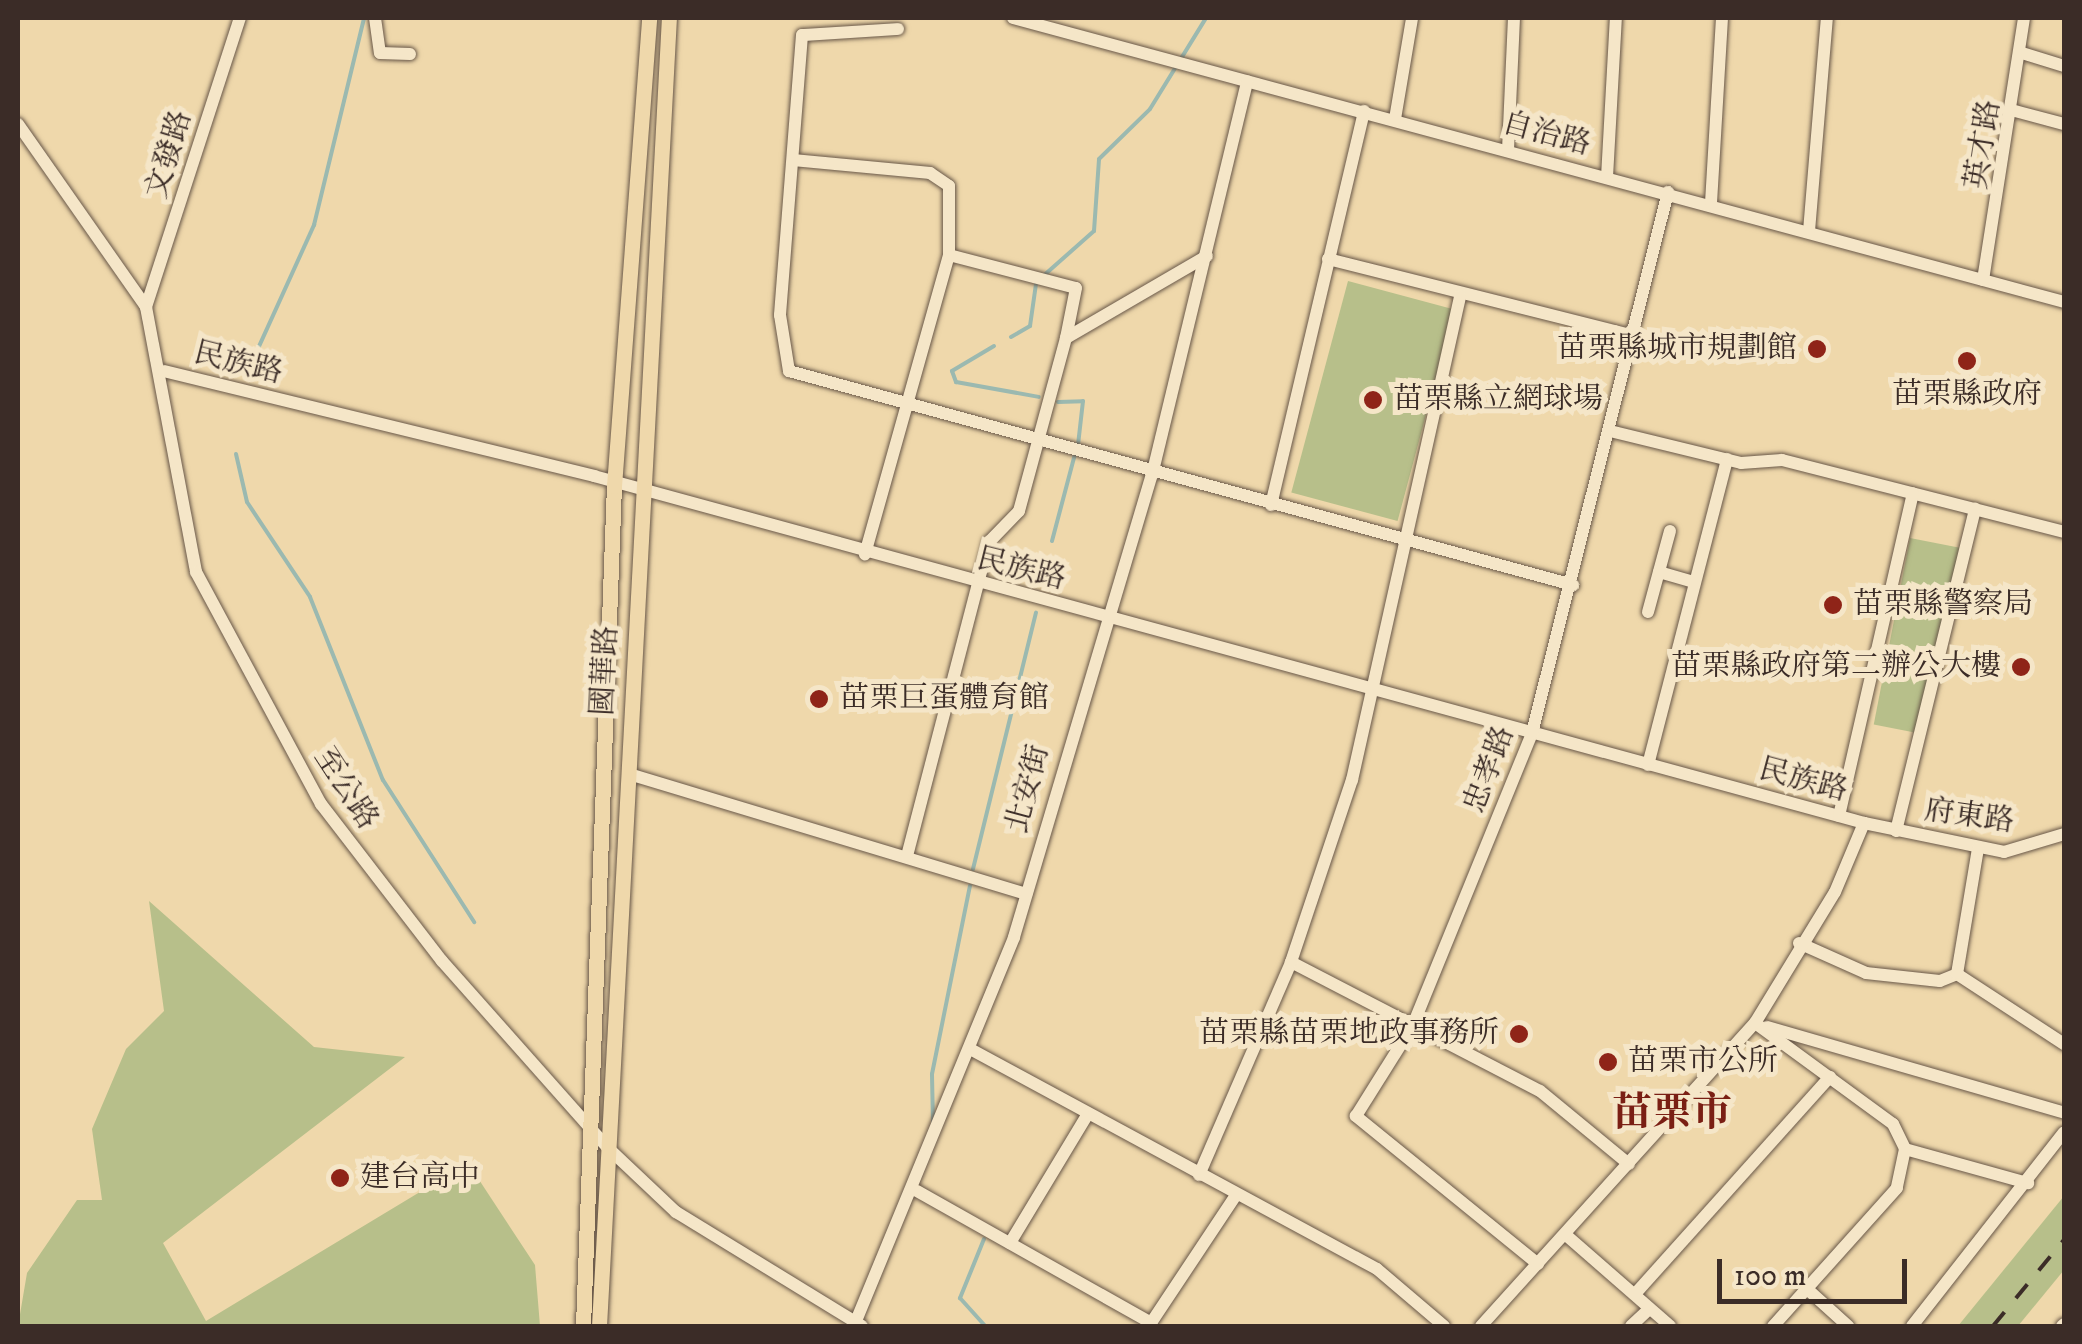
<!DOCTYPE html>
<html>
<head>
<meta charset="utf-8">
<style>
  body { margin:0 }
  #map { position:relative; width:2082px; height:1344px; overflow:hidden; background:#efd8ab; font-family:"IM FELL DW Pica","Noto Serif TC",serif }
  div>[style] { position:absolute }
  .green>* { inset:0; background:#b7bf8a; transform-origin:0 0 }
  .stream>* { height:4px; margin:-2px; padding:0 2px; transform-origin:2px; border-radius:2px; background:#9bb9b0 }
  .roads { filter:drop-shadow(0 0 2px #685748) drop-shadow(0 0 2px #685748) }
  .minor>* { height:12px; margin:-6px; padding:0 6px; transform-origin:6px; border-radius:6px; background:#f5e6c8 }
  .major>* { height:15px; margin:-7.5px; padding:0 7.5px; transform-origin:7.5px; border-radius:7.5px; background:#efd8ab }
  .rail>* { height:4px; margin-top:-2px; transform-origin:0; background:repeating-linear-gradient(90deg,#3b2c27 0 18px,transparent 0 36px) }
  .dots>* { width:28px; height:28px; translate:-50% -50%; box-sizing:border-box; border:5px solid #f5e6c8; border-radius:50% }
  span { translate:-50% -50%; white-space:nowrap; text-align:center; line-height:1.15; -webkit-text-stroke:10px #f5e6c8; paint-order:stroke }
  .street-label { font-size:30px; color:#3b2c27 }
  .poi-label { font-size:30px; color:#3b2c27 }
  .right { translate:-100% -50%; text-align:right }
  .left { translate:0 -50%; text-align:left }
  .district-label { font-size:40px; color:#7a1f14; font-weight:700 }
  .frame { position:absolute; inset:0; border:20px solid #3b2c27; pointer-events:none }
  .scale { position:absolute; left:1717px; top:1259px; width:190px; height:45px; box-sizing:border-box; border:5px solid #3b2c27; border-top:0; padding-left:12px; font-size:30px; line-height:35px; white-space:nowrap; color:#3b2c27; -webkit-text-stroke:8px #f5e6c8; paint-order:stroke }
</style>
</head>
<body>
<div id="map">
  <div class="green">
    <i style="left:1348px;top:281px;width:110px;height:219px;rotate:15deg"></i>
    <i style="left:1910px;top:538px;width:52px;height:190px;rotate:11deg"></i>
    <i style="clip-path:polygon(149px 901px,314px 1047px,405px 1057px,163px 1243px,206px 1321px,468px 1163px,535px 1265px,540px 1326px,18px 1326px,27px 1273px,77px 1200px,102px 1200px,92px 1129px,126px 1049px,164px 1011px)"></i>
    <i style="clip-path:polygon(2064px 1196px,2064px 1270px,2018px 1326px,1958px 1326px)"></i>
  </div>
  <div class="stream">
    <i style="left:1042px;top:277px;width:69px;rotate:-41.5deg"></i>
    <i style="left:1094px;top:231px;width:72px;rotate:-86deg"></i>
    <i style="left:1099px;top:159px;width:71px;rotate:-44.4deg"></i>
    <i style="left:1150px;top:109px;width:107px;rotate:-58.4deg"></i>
    <i style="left:1011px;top:337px;width:22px;rotate:-30deg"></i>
    <i style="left:1030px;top:326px;width:42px;rotate:-81.9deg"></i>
    <i style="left:994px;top:346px;width:49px;rotate:149.2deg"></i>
    <i style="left:952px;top:371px;width:12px;rotate:70deg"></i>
    <i style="left:956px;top:382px;width:84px;rotate:10.2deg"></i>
    <i style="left:251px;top:364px;width:153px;rotate:-65.6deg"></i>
    <i style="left:314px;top:225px;width:213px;rotate:-76.4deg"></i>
    <i style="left:1058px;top:402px;width:25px;rotate:-2deg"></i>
    <i style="left:1083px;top:401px;width:44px;rotate:96.5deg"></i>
    <i style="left:236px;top:454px;width:49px;rotate:77.1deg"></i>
    <i style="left:247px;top:502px;width:114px;rotate:56.4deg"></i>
    <i style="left:310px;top:597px;width:197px;rotate:68.3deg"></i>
    <i style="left:383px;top:780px;width:169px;rotate:57.3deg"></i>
    <i style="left:1052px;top:541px;width:90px;rotate:-75.2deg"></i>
    <i style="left:973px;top:869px;width:264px;rotate:-76.2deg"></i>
    <i style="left:933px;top:1123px;width:49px;rotate:-91.2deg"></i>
    <i style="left:932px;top:1074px;width:192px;rotate:-78.6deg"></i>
    <i style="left:984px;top:1239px;width:64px;rotate:112.1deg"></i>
    <i style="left:960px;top:1298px;width:38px;rotate:48deg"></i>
  </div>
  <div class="roads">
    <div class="minor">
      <i style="left:375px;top:18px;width:35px;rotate:82deg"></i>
      <i style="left:380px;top:53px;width:30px;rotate:2deg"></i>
      <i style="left:1013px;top:18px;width:1089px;rotate:15.12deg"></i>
      <i style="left:898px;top:29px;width:96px;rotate:176.4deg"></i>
      <i style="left:802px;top:35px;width:281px;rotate:94.5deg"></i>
      <i style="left:780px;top:315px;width:57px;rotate:80.9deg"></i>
      <i style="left:789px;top:371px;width:813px;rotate:15.27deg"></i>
      <i style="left:2022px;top:53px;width:44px;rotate:17.2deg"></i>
      <i style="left:2015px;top:111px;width:51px;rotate:14.9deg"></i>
      <i style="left:1395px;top:119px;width:102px;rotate:-80.4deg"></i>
      <i style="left:18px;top:124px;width:223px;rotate:55deg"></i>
      <i style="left:146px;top:307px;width:270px;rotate:79.3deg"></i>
      <i style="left:196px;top:572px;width:264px;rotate:61.7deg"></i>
      <i style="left:321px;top:804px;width:198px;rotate:52.4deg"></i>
      <i style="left:442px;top:961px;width:249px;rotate:48.4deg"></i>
      <i style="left:607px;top:1147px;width:95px;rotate:43.3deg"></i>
      <i style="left:676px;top:1212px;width:218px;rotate:31.5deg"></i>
      <i style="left:1508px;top:150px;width:132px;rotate:-87.4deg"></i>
      <i style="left:793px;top:160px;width:138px;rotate:5.4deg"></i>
      <i style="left:930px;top:173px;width:23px;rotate:34deg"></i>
      <i style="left:949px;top:186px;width:69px;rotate:90deg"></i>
      <i style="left:949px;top:255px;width:311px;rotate:105.7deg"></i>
      <i style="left:1607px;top:177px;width:159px;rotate:-86.8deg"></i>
      <i style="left:1711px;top:203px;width:185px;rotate:-86.6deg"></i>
      <i style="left:1809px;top:231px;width:214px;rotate:-85.2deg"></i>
      <i style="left:949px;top:255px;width:131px;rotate:14.6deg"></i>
      <i style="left:1076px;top:288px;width:51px;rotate:101.3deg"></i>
      <i style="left:1328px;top:259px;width:316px;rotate:14.1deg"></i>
      <i style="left:1983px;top:280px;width:265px;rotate:-81.1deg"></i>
      <i style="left:146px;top:307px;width:304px;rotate:-72deg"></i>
      <i style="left:164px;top:371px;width:443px;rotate:13.7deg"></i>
      <i style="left:594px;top:476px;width:1317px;rotate:15.28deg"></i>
      <i style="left:1864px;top:823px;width:143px;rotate:11.7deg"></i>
      <i style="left:2004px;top:852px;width:63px;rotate:-16.7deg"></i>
      <i style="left:1610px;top:431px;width:135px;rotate:13.7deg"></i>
      <i style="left:1741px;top:463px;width:41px;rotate:-4.2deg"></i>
      <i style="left:1782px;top:460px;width:291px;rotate:14.3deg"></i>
      <i style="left:1271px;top:505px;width:405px;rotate:-76.7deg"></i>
      <i style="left:1659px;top:572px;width:37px;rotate:16deg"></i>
      <i style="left:1648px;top:612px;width:84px;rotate:-74.8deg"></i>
      <i style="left:1648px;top:765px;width:316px;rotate:-75.5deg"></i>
      <i style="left:629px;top:774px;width:415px;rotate:16.8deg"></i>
      <i style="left:1839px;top:816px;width:331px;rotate:-77.1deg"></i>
      <i style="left:1896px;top:831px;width:332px;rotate:-76.2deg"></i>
      <i style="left:907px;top:856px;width:325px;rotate:-75.4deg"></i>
      <i style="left:989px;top:542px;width:43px;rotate:-45.9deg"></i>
      <i style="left:1019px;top:511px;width:179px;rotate:-74.8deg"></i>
      <i style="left:1066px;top:338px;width:163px;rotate:-30.2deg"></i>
      <i style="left:1799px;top:943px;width:73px;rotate:24.1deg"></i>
      <i style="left:1866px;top:973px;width:74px;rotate:6.2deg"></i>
      <i style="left:1940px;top:981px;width:18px;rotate:-22deg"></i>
      <i style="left:1291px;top:962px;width:280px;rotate:27.4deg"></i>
      <i style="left:1540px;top:1091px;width:115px;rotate:39.4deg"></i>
      <i style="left:1957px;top:974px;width:128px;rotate:33.2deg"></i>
      <i style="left:1957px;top:974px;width:127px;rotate:-80.5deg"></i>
      <i style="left:1755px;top:1023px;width:171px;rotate:36.2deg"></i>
      <i style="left:1893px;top:1124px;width:28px;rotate:64deg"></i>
      <i style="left:1905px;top:1149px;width:40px;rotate:102deg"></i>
      <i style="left:1897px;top:1188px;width:186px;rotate:131.9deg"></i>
      <i style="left:1767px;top:1027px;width:309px;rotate:16.1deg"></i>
      <i style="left:972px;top:1050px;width:460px;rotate:28.4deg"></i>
      <i style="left:1377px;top:1269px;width:88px;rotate:40.4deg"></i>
      <i style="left:1905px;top:1149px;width:128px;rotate:15.5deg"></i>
      <i style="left:1199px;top:1175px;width:232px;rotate:-66.6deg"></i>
      <i style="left:1291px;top:962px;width:192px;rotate:-71.5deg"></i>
      <i style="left:1352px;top:780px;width:496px;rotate:-77.4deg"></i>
      <i style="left:917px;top:1191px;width:269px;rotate:29.4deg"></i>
      <i style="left:1567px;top:1236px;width:137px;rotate:41.1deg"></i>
      <i style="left:1010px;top:1243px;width:147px;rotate:-58.9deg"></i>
      <i style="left:1538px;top:1264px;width:235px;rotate:-140.9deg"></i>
      <i style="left:1356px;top:1116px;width:107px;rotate:-57.9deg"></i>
      <i style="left:1413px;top:1025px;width:315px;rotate:-67.8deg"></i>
      <i style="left:1532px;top:733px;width:558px;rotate:-75.89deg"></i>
      <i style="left:1806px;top:1288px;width:57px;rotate:42.1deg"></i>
      <i style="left:1635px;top:1294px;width:292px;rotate:-48.1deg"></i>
      <i style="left:856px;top:1321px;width:415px;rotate:-67.6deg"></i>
      <i style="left:1014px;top:937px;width:482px;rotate:-73.4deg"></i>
      <i style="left:1152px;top:475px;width:405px;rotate:-76.4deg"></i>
      <i style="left:1149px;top:1326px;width:157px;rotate:-56.4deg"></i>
      <i style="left:1481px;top:1326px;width:409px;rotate:-47.9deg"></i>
      <i style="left:1755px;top:1023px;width:153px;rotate:-58.6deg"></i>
      <i style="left:1835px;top:892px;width:75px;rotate:-67.2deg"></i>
      <i style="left:1631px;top:1326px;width:25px;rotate:-43deg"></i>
      <i style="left:1912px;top:1326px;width:246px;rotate:-51.9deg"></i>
      <i style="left:2062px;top:1326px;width:3px;rotate:-45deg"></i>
    </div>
    <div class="major">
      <i style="left:583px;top:1326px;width:841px;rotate:-87.89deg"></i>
      <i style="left:614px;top:486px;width:469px;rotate:-85.7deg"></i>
      <i style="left:599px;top:1326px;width:1310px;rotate:-86.94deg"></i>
    </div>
  </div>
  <div class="rail">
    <i style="left:1993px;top:1326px;width:112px;rotate:-50.5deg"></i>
  </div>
  <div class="dots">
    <i style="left:1817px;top:349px;background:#8f2418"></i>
    <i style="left:1967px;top:361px;background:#8f2418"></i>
    <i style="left:1373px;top:400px;background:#8f2418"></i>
    <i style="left:1833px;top:605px;background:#8f2418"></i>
    <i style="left:2021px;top:667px;background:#8f2418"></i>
    <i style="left:819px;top:699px;background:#8f2418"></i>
    <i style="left:1519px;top:1034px;background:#8f2418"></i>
    <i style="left:1608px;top:1062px;background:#8f2418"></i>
    <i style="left:340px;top:1178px;background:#8f2418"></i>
  </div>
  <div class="street-label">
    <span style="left:1546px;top:135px;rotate:15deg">自治路</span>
    <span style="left:1984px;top:145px;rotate:-81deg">英才路</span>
    <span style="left:170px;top:155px;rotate:-73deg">文發路</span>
    <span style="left:238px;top:364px;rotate:14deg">民族路</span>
    <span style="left:1021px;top:570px;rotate:14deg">民族路</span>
    <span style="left:606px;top:671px;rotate:-87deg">國華路</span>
    <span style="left:1490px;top:770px;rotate:-69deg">忠孝路</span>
    <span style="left:1803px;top:781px;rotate:15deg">民族路</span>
    <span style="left:345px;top:789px;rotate:57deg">至公路</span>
    <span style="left:1029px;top:789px;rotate:-75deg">北安街</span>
    <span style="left:1969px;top:817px;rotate:8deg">府東路</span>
  </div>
  <div class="poi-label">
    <span class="right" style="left:1797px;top:349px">苗栗縣城市規劃館</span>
    <span style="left:1967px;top:395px">苗栗縣政府</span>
    <span class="left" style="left:1393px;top:400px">苗栗縣立網球場</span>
    <span class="left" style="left:1853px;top:605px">苗栗縣警察局</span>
    <span class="right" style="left:2001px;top:667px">苗栗縣政府第二辦公大樓</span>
    <span class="left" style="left:839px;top:699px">苗栗巨蛋體育館</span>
    <span class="right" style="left:1499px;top:1034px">苗栗縣苗栗地政事務所</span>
    <span class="left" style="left:1628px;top:1062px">苗栗市公所</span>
    <span class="left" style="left:360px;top:1178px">建台高中</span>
  </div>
  <div class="district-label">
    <span style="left:1672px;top:1114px">苗栗市</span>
  </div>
  <div class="frame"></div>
  <div class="scale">100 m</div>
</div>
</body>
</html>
